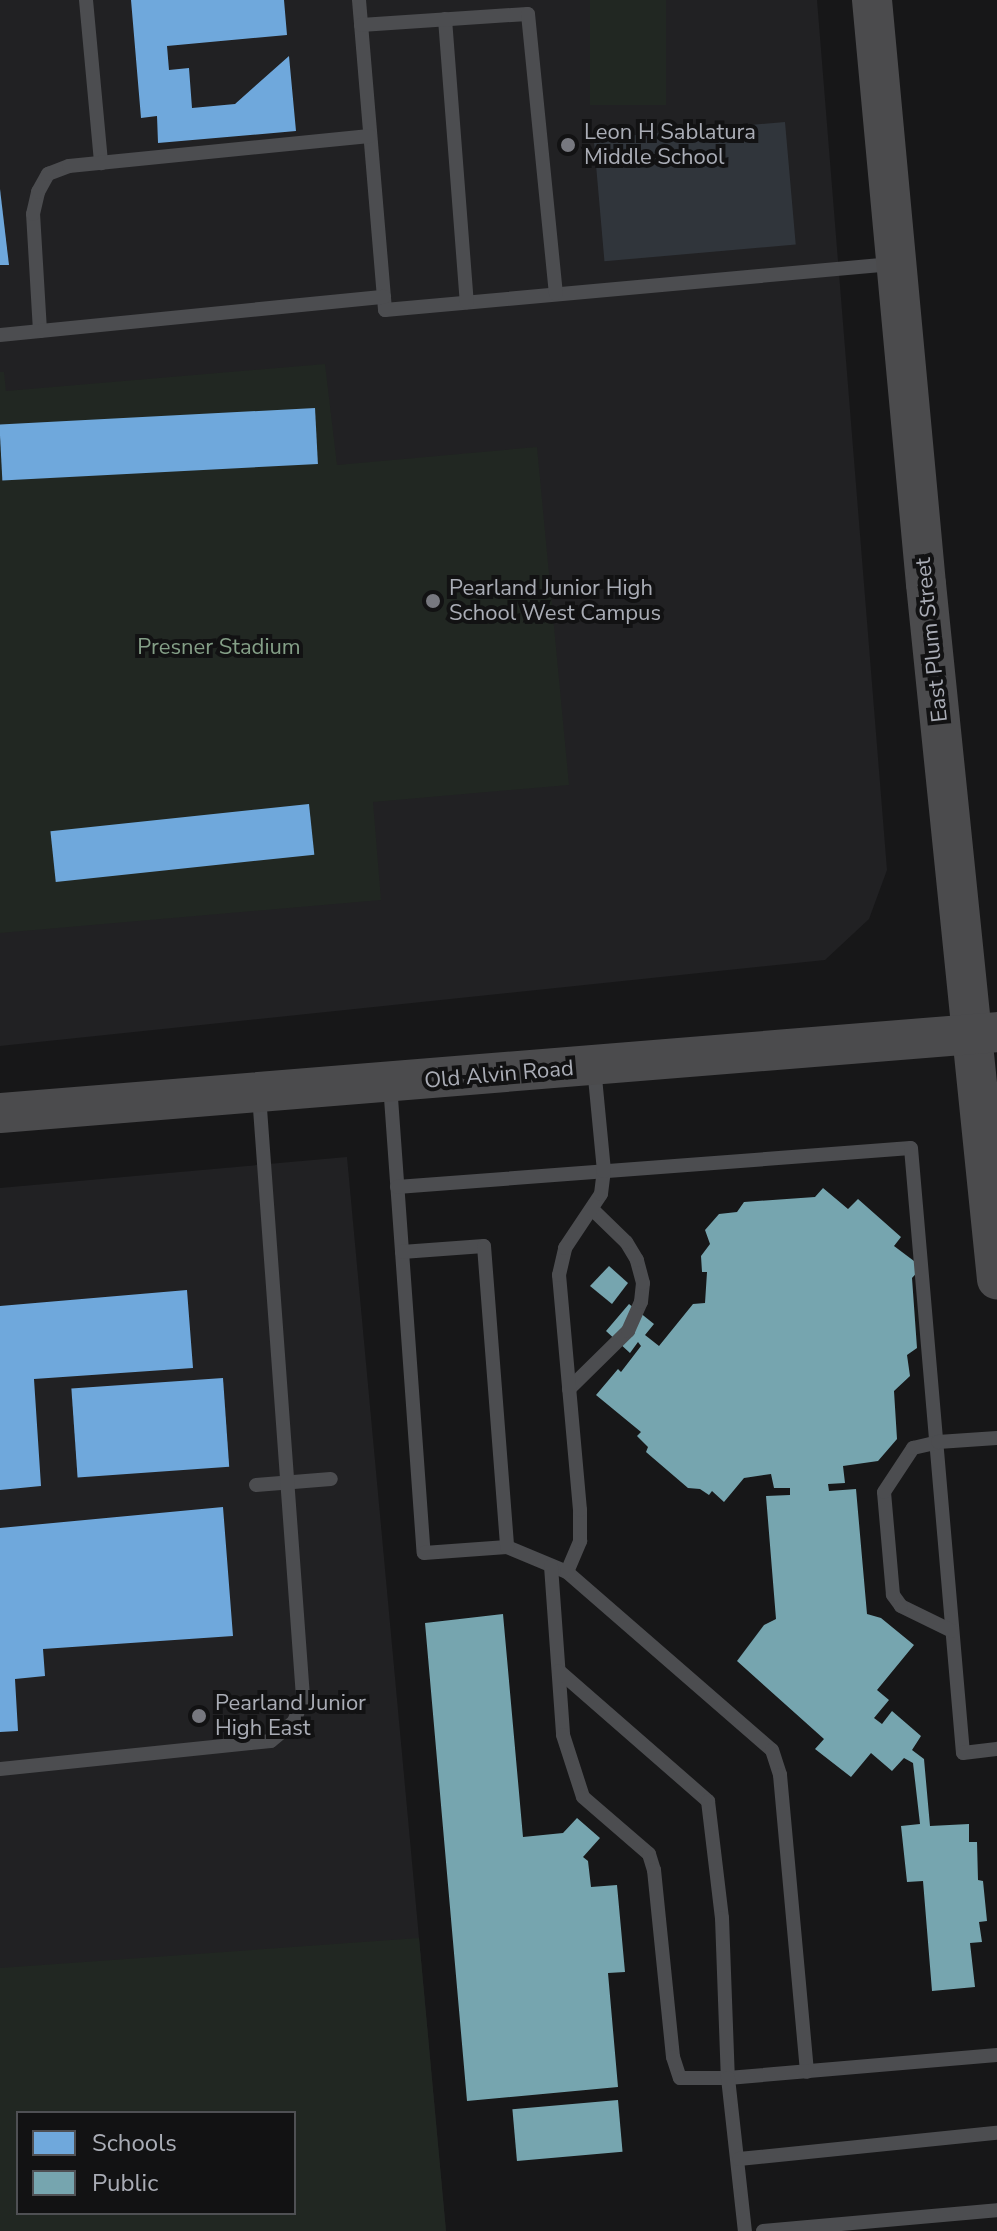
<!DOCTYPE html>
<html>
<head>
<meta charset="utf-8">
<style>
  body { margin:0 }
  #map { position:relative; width:997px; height:2231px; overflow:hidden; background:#171718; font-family:"Nunito Sans",sans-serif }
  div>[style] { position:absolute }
  .built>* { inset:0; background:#212123 }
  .green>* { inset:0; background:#212722; transform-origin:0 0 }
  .water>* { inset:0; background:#30353b; transform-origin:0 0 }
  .schools>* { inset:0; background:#6fa8dc; transform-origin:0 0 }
  .public>* { inset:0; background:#76a5af; transform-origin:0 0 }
  .lane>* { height:14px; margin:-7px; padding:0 7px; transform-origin:7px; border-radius:7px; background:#4c4d50 }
  .secondary>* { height:40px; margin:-20px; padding:0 20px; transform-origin:20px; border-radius:20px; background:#4b4b4d }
  .dots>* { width:22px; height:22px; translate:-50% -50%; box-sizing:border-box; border:4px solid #121213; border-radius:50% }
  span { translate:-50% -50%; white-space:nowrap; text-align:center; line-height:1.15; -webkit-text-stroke:8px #121213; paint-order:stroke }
  .poi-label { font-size:22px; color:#aaadb6 }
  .left { translate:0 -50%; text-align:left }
  .street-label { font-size:22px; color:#aaadb6 }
  .park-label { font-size:22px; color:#849f87 }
  .legend { position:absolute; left:16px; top:2111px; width:280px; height:104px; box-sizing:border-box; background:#121213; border:2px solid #4f5054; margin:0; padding:10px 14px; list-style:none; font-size:24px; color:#aaadb6 }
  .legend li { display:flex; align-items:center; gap:16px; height:40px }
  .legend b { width:40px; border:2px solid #4f5054 }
</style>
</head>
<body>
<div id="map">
  <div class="built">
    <i style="clip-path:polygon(0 0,817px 0,887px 870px,869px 919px,825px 960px,0 1046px)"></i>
    <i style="clip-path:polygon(evenodd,347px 1157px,446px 2231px,0 2231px,0 1188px,347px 1157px,18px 2113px,294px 2113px,294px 2213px,18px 2213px,18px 2113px)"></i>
  </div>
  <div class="green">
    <i style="left:590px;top:0;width:76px;height:105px"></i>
    <i style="clip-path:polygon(325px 364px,337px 465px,537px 447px,569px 785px,373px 802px,381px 900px,0 933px,0 372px,4px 372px,6px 391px)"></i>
    <i style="clip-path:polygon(evenodd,419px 1938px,446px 2231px,0 2231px,0 1968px,419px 1938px,18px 2113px,294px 2113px,294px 2213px,18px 2213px,18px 2113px)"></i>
  </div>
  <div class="water">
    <i style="left:785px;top:122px;width:123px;height:192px;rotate:85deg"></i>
  </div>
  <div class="schools">
    <i style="clip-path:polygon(131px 0,284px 0,287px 35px,167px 46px,169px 70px,189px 68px,192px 108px,235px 104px,289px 56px,296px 131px,158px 143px,157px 116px,141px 118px)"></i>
    <i style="clip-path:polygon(0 189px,9px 265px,0 265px)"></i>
    <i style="left:315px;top:408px;width:56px;height:316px;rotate:87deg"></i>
    <i style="left:309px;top:804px;width:51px;height:260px;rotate:84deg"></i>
    <i style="clip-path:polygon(187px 1290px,193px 1368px,34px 1379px,41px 1486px,0 1490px,0 1306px)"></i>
    <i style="left:223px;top:1378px;width:89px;height:152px;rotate:86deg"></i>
    <i style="clip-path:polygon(223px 1507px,233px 1636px,43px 1649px,45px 1676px,15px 1679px,18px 1731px,0 1732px,0 1528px)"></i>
  </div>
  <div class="public">
    <i style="clip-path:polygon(823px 1188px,848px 1209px,858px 1199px,901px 1237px,894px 1246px,922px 1267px,912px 1278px,917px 1348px,907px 1355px,910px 1376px,894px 1391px,897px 1439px,878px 1461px,843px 1466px,845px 1483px,828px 1484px,829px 1491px,856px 1489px,867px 1614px,881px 1618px,914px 1645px,877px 1690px,889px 1700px,874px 1718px,882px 1724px,892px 1711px,921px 1736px,912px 1750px,924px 1759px,930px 1826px,969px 1824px,969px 1842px,977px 1842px,978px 1880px,983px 1881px,987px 1921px,979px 1922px,982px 1942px,970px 1943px,975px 1987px,932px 1991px,923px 1881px,907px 1882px,901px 1826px,920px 1824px,913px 1763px,904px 1758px,892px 1771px,871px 1753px,851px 1777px,815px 1749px,824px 1739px,737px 1661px,764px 1625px,776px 1619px,766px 1496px,790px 1495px,790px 1488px,774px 1488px,771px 1474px,744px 1478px,724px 1502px,712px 1491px,709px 1495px,700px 1489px,688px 1488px,646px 1452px,648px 1447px,637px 1436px,641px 1432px,596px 1395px,618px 1369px,621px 1372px,641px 1346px,638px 1342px,630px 1353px,606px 1331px,629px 1304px,654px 1324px,645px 1335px,659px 1346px,693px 1304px,705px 1303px,707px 1272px,702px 1272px,701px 1256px,710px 1244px,705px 1230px,719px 1214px,737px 1212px,744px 1202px,815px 1197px)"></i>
    <i style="clip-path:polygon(609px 1266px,628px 1283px,612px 1304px,590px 1286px)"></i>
    <i style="clip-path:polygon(503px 1614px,523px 1837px,563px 1833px,577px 1818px,600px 1838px,583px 1857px,588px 1861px,591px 1887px,617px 1885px,625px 1972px,608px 1973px,618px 2087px,467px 2101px,425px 1623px)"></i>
    <i style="left:618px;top:2100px;width:52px;height:106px;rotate:85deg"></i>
  </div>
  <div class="lane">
    <i style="left:86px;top:0;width:164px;rotate:84.7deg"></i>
    <i style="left:359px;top:0;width:311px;rotate:85.2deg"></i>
    <i style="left:385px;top:310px;width:509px;rotate:-5.18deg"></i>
    <i style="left:445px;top:19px;width:284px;rotate:85.6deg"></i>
    <i style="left:361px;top:25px;width:167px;rotate:-3.8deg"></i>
    <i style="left:528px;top:14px;width:281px;rotate:84.3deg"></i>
    <i style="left:40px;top:331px;width:117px;rotate:-93.4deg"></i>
    <i style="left:33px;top:214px;width:23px;rotate:-77deg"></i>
    <i style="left:38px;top:192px;width:21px;rotate:-61deg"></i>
    <i style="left:48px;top:174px;width:22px;rotate:-21deg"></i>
    <i style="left:69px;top:166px;width:302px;rotate:-5.7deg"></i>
    <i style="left:0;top:335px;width:386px;rotate:-5.7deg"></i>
    <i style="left:390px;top:1084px;width:470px;rotate:85.9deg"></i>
    <i style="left:424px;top:1553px;width:83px;rotate:-4.1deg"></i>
    <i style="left:507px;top:1547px;width:65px;rotate:22.6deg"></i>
    <i style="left:567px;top:1572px;width:271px;rotate:41deg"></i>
    <i style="left:772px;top:1750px;width:26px;rotate:72deg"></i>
    <i style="left:780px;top:1775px;width:298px;rotate:84.8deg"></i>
    <i style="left:397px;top:1187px;width:515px;rotate:-4.34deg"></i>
    <i style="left:911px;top:1148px;width:607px;rotate:85.09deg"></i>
    <i style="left:963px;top:1753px;width:34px;rotate:-7deg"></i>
    <i style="left:402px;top:1252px;width:82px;rotate:-4.2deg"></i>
    <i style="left:484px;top:1246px;width:302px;rotate:85.6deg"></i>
    <i style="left:569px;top:1389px;width:83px;rotate:-44.5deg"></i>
    <i style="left:628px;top:1331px;width:32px;rotate:-66deg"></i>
    <i style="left:641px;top:1302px;width:19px;rotate:-84deg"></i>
    <i style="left:643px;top:1283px;width:24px;rotate:-105deg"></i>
    <i style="left:637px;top:1260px;width:21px;rotate:-121deg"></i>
    <i style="left:626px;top:1242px;width:47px;rotate:-135.9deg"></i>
    <i style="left:256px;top:1485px;width:75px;rotate:-4.6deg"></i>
    <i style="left:551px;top:1566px;width:169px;rotate:85.9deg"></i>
    <i style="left:563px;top:1735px;width:65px;rotate:72.1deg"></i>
    <i style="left:583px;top:1797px;width:87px;rotate:40.8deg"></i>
    <i style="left:649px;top:1854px;width:17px;rotate:73deg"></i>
    <i style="left:654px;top:1870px;width:188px;rotate:84.2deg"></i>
    <i style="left:673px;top:2057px;width:22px;rotate:72deg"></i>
    <i style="left:680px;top:2078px;width:48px"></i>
    <i style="left:728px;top:2078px;width:270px;rotate:-4.9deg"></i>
    <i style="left:567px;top:1572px;width:34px;rotate:-67deg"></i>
    <i style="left:580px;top:1541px;width:31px;rotate:-90deg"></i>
    <i style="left:580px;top:1510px;width:236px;rotate:-95.1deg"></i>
    <i style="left:559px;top:1275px;width:28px;rotate:-77deg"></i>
    <i style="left:565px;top:1248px;width:65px;rotate:-56.3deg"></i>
    <i style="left:601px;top:1194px;width:23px;rotate:-83deg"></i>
    <i style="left:604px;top:1171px;width:104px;rotate:-95.5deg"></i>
    <i style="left:952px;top:1631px;width:57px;rotate:-153.9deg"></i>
    <i style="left:901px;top:1606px;width:14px;rotate:-126deg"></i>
    <i style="left:893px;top:1595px;width:103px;rotate:-95deg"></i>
    <i style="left:884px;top:1492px;width:53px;rotate:-56.6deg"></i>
    <i style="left:913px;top:1448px;width:26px;rotate:-13deg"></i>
    <i style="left:938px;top:1442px;width:59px;rotate:-3.9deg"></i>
    <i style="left:559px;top:1671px;width:198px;rotate:41.1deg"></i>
    <i style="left:708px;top:1801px;width:118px;rotate:83.2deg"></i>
    <i style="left:722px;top:1918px;width:160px;rotate:87.9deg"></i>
    <i style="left:728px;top:2078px;width:154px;rotate:83.7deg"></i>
    <i style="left:0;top:1769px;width:272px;rotate:-5.9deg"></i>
    <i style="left:271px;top:1741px;width:30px;rotate:-40deg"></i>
    <i style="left:294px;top:1722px;width:27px;rotate:-70deg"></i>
    <i style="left:303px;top:1697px;width:604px;rotate:-94.18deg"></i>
    <i style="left:739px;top:2159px;width:259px;rotate:-5.8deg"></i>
    <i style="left:763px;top:2231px;width:235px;rotate:-5.1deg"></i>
  </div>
  <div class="secondary">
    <i style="left:872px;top:0;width:586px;rotate:84.72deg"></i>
    <i style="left:926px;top:584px;width:699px;rotate:84.17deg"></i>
    <i style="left:0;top:1113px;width:1000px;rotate:-4.64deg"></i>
  </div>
  <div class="dots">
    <i style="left:568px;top:145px;background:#77787f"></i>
    <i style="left:433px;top:601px;background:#77787f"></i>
    <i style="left:199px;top:1716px;background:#77787f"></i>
  </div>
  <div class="poi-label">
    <span class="left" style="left:584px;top:145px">Leon H Sablatura<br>Middle School</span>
    <span class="left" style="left:449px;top:601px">Pearland Junior High<br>School West Campus</span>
    <span class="left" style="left:215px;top:1716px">Pearland Junior<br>High East</span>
  </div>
  <div class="street-label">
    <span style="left:932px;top:640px;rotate:-96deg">East Plum Street</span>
    <span style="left:499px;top:1075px;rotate:-5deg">Old Alvin Road</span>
  </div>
  <div class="park-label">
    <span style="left:219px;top:648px">Presner Stadium</span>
  </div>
  <ul class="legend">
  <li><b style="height:22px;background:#6fa8dc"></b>Schools</li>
  <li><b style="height:22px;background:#76a5af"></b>Public</li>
  </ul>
</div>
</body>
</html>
